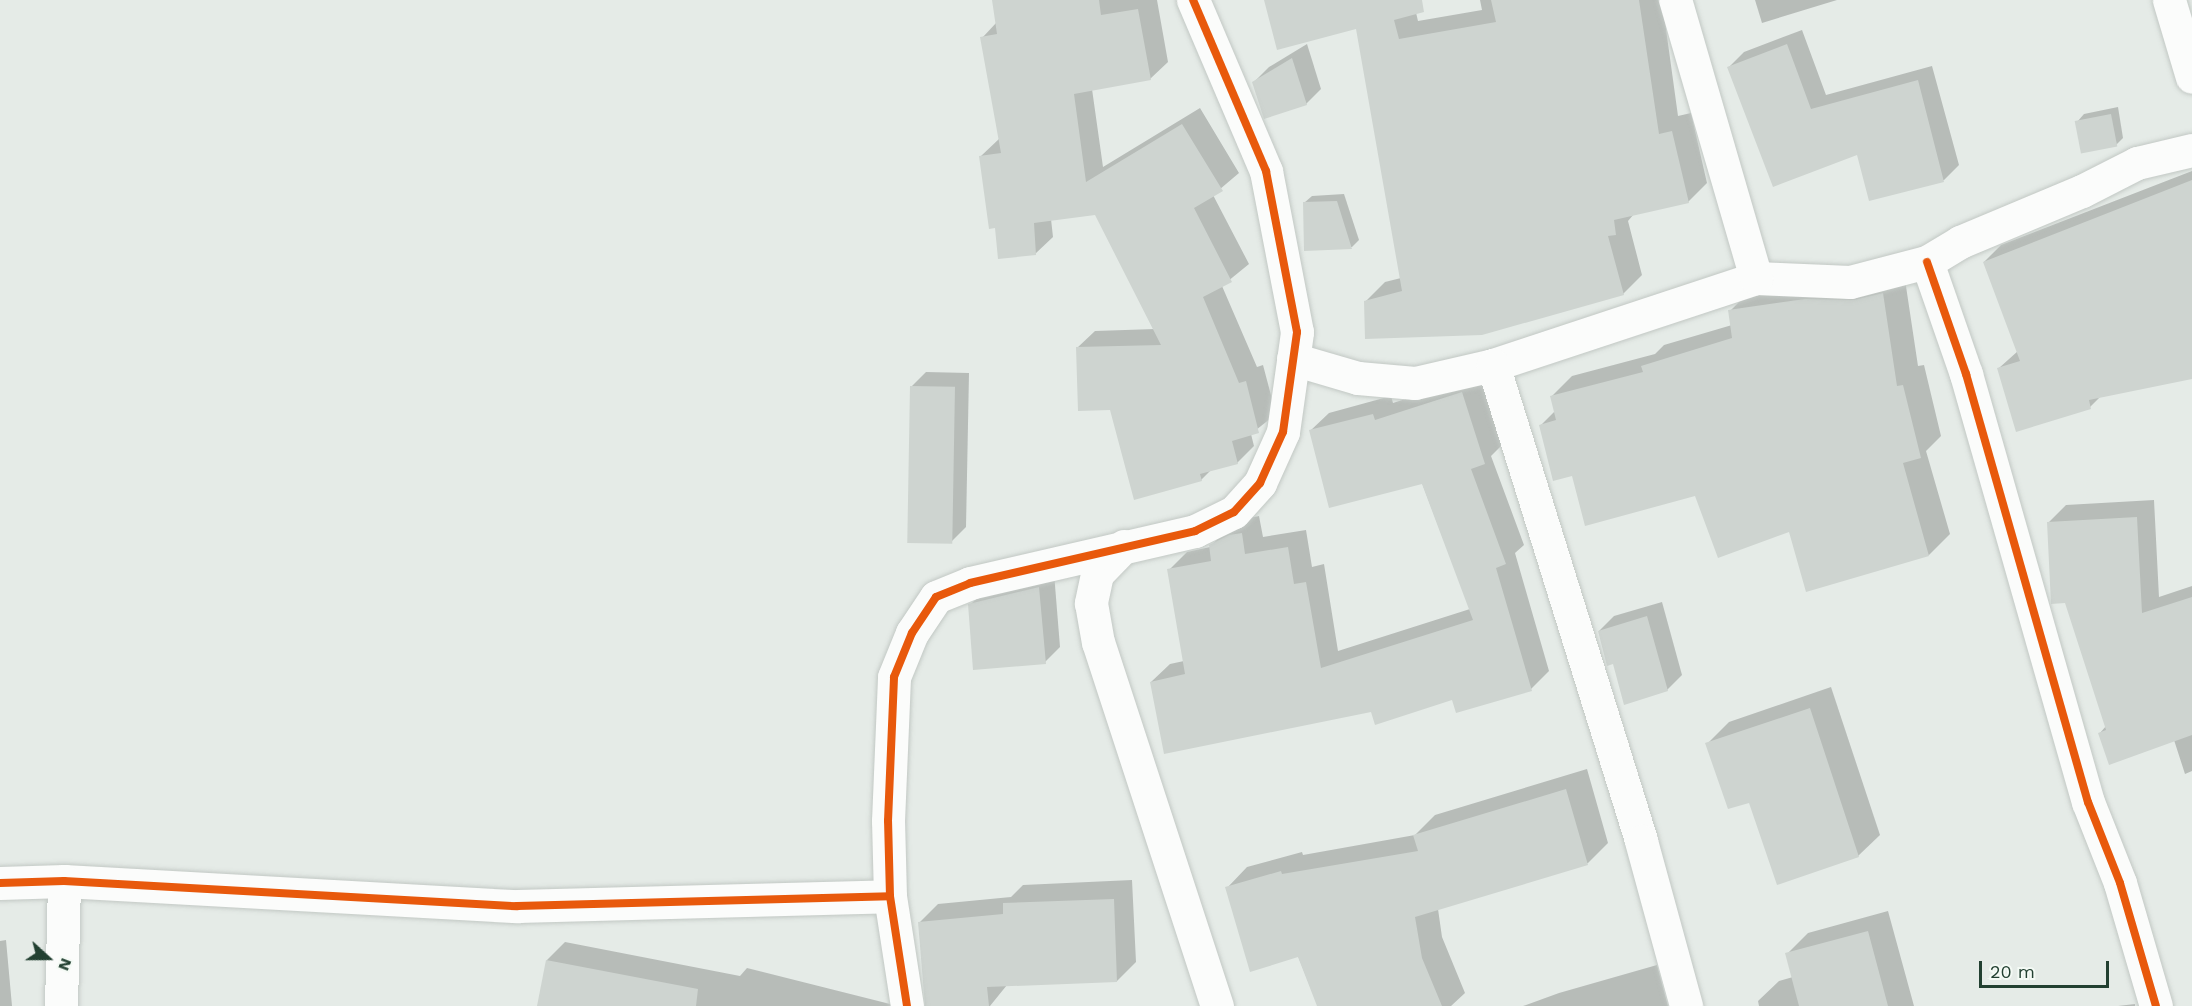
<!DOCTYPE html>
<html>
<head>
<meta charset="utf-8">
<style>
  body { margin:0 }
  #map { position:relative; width:2192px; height:1006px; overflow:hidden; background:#e5ebe7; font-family:"Work Sans",sans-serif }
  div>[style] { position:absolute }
  .shadow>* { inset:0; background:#0003 }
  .building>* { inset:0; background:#ced4d0; transform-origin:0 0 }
  .roads { filter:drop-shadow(0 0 2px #c2c8c4) drop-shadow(0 0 2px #c2c8c4) }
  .street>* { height:33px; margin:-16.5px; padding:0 16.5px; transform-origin:16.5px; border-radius:16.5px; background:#fbfcfb }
  .cycleway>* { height:8px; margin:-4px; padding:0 4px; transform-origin:4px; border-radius:4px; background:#e8590c }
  span { translate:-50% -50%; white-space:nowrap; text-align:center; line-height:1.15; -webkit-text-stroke:6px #f4faf5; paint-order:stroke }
  .north { position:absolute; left:18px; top:928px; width:60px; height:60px; -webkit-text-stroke:4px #f4faf5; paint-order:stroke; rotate:111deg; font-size:16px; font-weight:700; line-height:24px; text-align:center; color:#224031 }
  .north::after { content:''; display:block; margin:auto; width:21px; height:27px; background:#224031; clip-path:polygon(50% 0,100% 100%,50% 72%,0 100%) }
  .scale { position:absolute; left:1979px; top:961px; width:130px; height:27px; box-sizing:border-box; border:3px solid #224031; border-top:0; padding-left:8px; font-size:18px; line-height:21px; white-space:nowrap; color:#224031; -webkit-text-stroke:4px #f4faf5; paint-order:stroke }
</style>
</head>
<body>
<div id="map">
  <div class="shadow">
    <i style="clip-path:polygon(994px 0,1157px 0,1168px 62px,1150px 79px,1092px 89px,1103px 167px,1200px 108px,1239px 173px,1213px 195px,1249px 264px,1222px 286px,1257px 367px,1263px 365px,1276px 414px,1251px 434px,1254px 446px,1237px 463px,1211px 470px,1201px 480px,1111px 408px,1077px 348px,1095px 331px,1155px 329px,1096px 213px,1051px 219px,1053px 237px,1035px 254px,997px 226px,981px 156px,1000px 138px,982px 38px,997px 22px)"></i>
    <i style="clip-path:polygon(1266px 0,1413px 0,1418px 21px,1482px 10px,1480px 0,1662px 0,1678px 116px,1691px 113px,1707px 183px,1688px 202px,1634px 214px,1628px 221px,1642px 275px,1623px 294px,1366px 301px,1385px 282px,1401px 278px,1358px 28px)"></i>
    <i style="clip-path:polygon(1755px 0,1837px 0,1762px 23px)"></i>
    <i style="clip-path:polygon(1802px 30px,1826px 95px,1932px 66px,1959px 165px,1944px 180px,1870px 200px,1858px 153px,1729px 67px,1744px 52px)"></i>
    <i style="clip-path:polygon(1307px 44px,1321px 89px,1306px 104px,1254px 82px,1269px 67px)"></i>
    <i style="clip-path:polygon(2118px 107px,2123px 138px,2116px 145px,2077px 122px,2084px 114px)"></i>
    <i style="clip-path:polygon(2192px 171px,2192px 372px,2101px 396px,2090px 407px,1999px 368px,2018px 351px,1984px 262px,2001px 245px)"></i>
    <i style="clip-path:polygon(1344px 194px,1359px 240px,1352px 247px,1306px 249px,1304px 203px,1312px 196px)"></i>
    <i style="clip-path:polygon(1904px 273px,1918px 366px,1924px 365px,1941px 436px,1926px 451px,1950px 534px,1929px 555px,1696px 494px,1573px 474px,1541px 425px,1555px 411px,1551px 397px,1572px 376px,1655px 354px,1664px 345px,1732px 325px,1730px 311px,1751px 290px)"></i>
    <i style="clip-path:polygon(926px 372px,969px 373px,966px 527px,951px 542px,911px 387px)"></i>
    <i style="clip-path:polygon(1480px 375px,1502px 445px,1491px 456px,1524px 545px,1515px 553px,1549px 671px,1531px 689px,1372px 710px,1151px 682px,1170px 664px,1184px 661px,1169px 570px,1187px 552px,1210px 547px,1229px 527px,1249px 518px,1259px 516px,1263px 537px,1306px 530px,1312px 567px,1324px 564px,1338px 651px,1470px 609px,1422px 483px,1310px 431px,1329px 413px,1391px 396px,1393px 403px)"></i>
    <i style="clip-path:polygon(2154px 500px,2159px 597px,2192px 586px,2192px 771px,2185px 774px,2174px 740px,2100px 733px,2106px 726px,2049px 522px,2066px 505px)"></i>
    <i style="clip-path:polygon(1054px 573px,1060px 647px,1045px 662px,970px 605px,985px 590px)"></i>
    <i style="clip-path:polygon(1662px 602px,1682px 675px,1667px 690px,1614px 662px,1599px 631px,1614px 616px)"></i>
    <i style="clip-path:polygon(1831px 687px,1880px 835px,1858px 856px,1750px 801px,1707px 744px,1729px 722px)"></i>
    <i style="clip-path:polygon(1587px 769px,1608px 843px,1588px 863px,1438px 909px,1442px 937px,1465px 993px,1451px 1006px,1318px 1006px,1298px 956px,1227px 888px,1247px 867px,1302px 852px,1303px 855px,1415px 835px,1435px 815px)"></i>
    <i style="clip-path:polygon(1132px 880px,1136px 962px,1117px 981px,1007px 985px,990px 1006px,927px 1006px,919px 923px,938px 904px,1011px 897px,1023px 885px)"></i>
    <i style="clip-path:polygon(1888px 911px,1914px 1006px,1759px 1006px,1758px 1001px,1779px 981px,1793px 977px,1787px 954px,1808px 933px)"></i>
    <i style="clip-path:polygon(6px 940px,12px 1006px,0 1006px,0 941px)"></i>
    <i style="clip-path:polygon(565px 942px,740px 976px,747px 968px,898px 1006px,538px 1006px,547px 960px)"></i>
    <i style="clip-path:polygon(1657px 965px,1668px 1006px,1523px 1006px,1559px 993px)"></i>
    <i style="clip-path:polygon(2135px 1004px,2135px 1006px,2118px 1006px)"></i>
  </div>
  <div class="building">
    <i style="clip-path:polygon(992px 0,1099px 0,1101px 15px,1138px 9px,1151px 80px,1074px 94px,1086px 182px,1182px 124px,1223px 191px,1194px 208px,1232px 282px,1203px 297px,1239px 383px,1246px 381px,1259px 433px,1232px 441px,1238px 464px,1200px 474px,1202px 481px,1134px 500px,1110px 410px,1078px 411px,1076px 347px,1161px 345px,1095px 215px,1034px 223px,1036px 255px,998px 259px,995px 228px,989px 229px,979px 156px,1001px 153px,980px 37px,997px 34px)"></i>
    <i style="clip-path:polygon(1264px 0,1422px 0,1424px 12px,1394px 20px,1399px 39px,1496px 22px,1491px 0,1639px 0,1659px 134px,1672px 131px,1689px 203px,1614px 220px,1616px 235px,1608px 236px,1624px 295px,1482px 335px,1365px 339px,1364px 301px,1402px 291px,1356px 29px,1277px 50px)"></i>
    <i style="clip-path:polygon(1787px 44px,1811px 109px,1918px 80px,1944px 182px,1869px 201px,1857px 155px,1773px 187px,1727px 67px)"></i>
    <i style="clip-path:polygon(1292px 58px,1307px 105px,1264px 119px,1252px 82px)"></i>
    <i style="left:2111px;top:114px;width:33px;height:37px;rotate:79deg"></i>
    <i style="clip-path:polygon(2192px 180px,2192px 379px,2089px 400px,2091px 409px,2016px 432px,1997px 368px,2020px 361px,1983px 262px)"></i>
    <i style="clip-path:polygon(1337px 201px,1352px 249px,1304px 251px,1303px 202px)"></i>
    <i style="clip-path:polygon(1883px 293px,1897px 386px,1903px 385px,1921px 458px,1903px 463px,1929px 556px,1806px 592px,1789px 532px,1718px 558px,1695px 496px,1585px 526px,1572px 476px,1553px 481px,1539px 425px,1556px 420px,1550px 396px,1643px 372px,1641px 366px,1732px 338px,1728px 310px,1805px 299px,1854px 300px)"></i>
    <i style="left:910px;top:386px;width:45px;height:157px;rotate:1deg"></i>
    <i style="clip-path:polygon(1462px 392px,1485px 464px,1471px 469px,1506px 564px,1496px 568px,1532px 691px,1456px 713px,1452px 700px,1375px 725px,1371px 712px,1164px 754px,1150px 682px,1185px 674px,1167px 569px,1211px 561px,1209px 545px,1229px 535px,1242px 533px,1245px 554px,1288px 547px,1294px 584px,1306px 582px,1321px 668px,1473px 620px,1422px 484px,1329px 508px,1309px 430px,1373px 414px,1375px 420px)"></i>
    <i style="clip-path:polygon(2137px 517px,2142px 613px,2192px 597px,2192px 735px,2109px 765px,2098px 733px,2106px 730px,2065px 603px,2051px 604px,2047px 522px)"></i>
    <i style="clip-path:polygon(1039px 587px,1046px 664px,973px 670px,968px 604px)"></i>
    <i style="clip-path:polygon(1647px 616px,1668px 691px,1624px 705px,1613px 664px,1607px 666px,1598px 631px)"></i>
    <i style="clip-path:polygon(1810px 708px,1859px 857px,1777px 885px,1749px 803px,1728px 809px,1705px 743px)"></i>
    <i style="clip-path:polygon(1566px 789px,1588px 865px,1415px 917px,1422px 958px,1442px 1006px,1317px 1006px,1298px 957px,1250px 972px,1225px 887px,1281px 871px,1282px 874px,1418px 851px,1413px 835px)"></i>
    <i style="clip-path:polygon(1114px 899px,1117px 982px,987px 987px,989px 1006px,925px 1006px,918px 922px,1003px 914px,1003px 903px)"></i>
    <i style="clip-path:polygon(1868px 931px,1888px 1006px,1799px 1006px,1785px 953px)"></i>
    <i style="clip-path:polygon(546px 960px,698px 989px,696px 1006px,537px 1006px)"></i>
  </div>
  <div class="roads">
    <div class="street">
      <i style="left:2169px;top:0;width:80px;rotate:73.4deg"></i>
      <i style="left:1927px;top:262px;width:119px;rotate:70.8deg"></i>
      <i style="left:1966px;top:374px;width:445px;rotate:74.1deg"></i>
      <i style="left:2088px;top:802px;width:87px;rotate:68.4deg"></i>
      <i style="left:2120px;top:883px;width:128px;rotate:73.7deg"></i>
      <i style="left:1756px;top:278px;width:94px;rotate:2.4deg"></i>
      <i style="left:1850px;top:282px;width:80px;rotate:-14.6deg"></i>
      <i style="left:1927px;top:262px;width:39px;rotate:-31deg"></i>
      <i style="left:1960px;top:242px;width:132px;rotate:-22.7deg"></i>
      <i style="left:2082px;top:191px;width:62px;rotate:-27deg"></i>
      <i style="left:2137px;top:163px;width:57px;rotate:-13.3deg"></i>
      <i style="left:1293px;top:359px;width:68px;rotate:16.3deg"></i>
      <i style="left:1358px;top:378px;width:57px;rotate:5deg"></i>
      <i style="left:1415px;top:383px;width:80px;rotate:-13deg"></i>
      <i style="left:1493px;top:365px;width:277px;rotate:-18.3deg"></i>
      <i style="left:1756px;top:278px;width:290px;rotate:-106.2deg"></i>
      <i style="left:1493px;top:365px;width:498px;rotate:72.7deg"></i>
      <i style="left:1641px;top:841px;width:171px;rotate:74.7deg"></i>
      <i style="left:1124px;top:546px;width:39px;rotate:134deg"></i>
      <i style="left:1097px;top:574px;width:30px;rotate:102deg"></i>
      <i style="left:1091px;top:603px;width:40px;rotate:80deg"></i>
      <i style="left:1098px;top:642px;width:383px;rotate:71.9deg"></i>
      <i style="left:0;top:883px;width:64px;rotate:-1.8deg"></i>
      <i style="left:64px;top:881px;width:454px;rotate:3.2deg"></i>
      <i style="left:517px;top:906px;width:373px;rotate:-1.5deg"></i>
      <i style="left:61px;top:1006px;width:125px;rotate:-88.6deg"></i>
      <i style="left:907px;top:1006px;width:111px;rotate:-98.8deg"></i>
      <i style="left:890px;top:896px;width:75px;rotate:-91.5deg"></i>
      <i style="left:888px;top:821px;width:144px;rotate:-87.6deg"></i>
      <i style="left:894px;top:677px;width:48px;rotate:-67.8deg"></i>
      <i style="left:912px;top:633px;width:43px;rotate:-56.3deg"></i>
      <i style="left:936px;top:597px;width:37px;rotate:-22deg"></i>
      <i style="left:970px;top:583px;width:231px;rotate:-13deg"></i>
      <i style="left:1195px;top:531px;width:43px;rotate:-26deg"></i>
      <i style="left:1234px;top:512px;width:39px;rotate:-48deg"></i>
      <i style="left:1260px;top:483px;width:56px;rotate:-65.7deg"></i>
      <i style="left:1283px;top:432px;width:101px;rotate:-82deg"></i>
      <i style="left:1297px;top:332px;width:164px;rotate:-100.9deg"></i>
      <i style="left:1266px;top:171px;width:186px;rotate:-113.1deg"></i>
    </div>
  </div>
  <div class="cycleway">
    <i style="left:1927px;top:262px;width:119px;rotate:70.8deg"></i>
    <i style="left:1966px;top:374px;width:445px;rotate:74.1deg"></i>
    <i style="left:2088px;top:802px;width:87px;rotate:68.4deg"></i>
    <i style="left:2120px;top:883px;width:128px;rotate:73.7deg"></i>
    <i style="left:0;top:883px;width:64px;rotate:-1.8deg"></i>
    <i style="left:64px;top:881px;width:454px;rotate:3.2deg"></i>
    <i style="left:517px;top:906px;width:373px;rotate:-1.5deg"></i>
    <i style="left:907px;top:1006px;width:111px;rotate:-98.8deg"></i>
    <i style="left:890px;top:896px;width:75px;rotate:-91.5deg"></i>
    <i style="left:888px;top:821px;width:144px;rotate:-87.6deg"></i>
    <i style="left:894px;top:677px;width:48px;rotate:-67.8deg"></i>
    <i style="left:912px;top:633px;width:43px;rotate:-56.3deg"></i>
    <i style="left:936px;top:597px;width:37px;rotate:-22deg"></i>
    <i style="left:970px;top:583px;width:231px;rotate:-13deg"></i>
    <i style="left:1195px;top:531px;width:43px;rotate:-26deg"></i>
    <i style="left:1234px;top:512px;width:39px;rotate:-48deg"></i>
    <i style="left:1260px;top:483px;width:56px;rotate:-65.7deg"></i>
    <i style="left:1283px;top:432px;width:101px;rotate:-82deg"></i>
    <i style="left:1297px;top:332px;width:164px;rotate:-100.9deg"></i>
    <i style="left:1266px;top:171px;width:186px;rotate:-113.1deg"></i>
  </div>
  <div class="north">N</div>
  <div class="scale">20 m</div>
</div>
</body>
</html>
